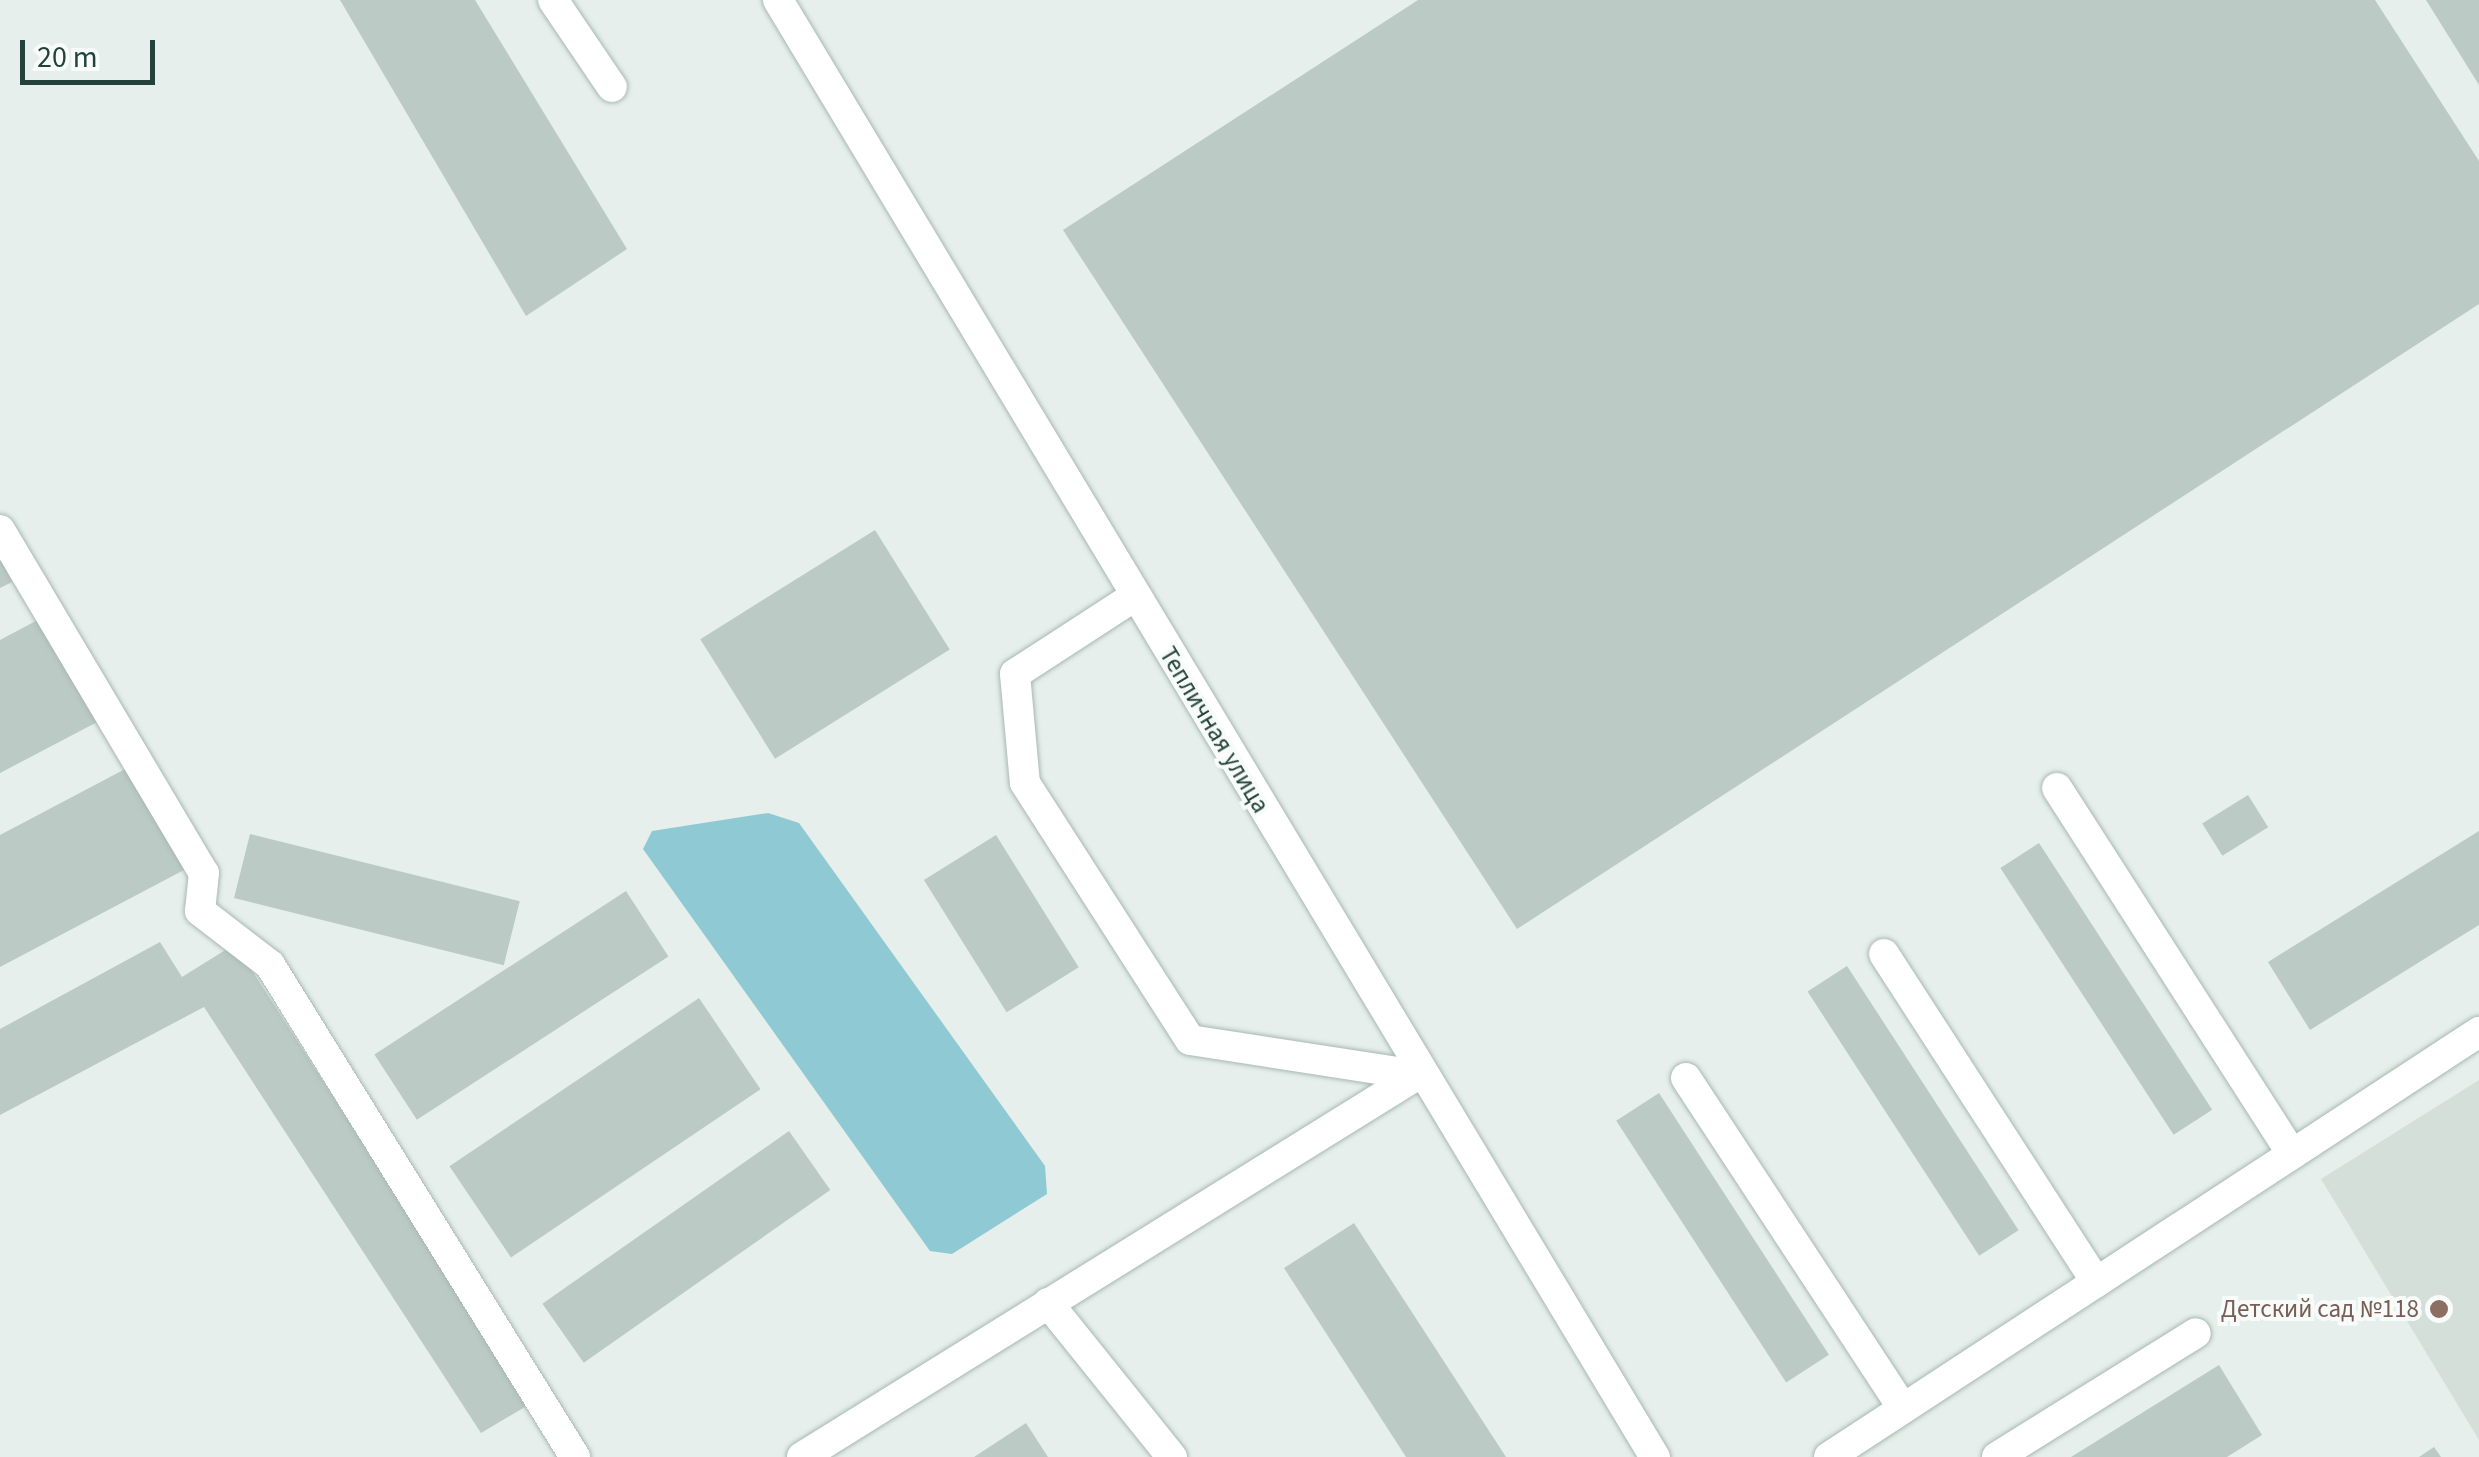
<!DOCTYPE html>
<html>
<head>
<meta charset="utf-8">
<style>
  body { margin:0 }
  #map { position:relative; width:2479px; height:1457px; overflow:hidden; background:#e6efeb; font-family:"Source Sans 3",sans-serif }
  div>[style] { position:absolute }
  .built>* { inset:0; background:#d4dfda }
  .water>* { inset:0; background:#8ec9d4 }
  .building>* { inset:0; background:#bbcac4; transform-origin:0 0 }
  .roads { filter:drop-shadow(0 0 2px #a8b8b2) drop-shadow(0 0 2px #a8b8b2) }
  .minor>* { height:30px; margin:-15px; padding:0 15px; transform-origin:15px; border-radius:15px; background:#fff }
  .dots>* { width:28px; height:28px; translate:-50% -50%; box-sizing:border-box; border:5px solid #f7fbf9; border-radius:50% }
  span { translate:-50% -50%; white-space:nowrap; text-align:center; line-height:1.15; -webkit-text-stroke:8px #f7fbf9; paint-order:stroke }
  .street-label { font-size:25px; color:#24423a }
  .education-label { font-size:25px; color:#785e54 }
  .right { translate:-100% -50%; text-align:right }
  .scale { position:absolute; left:20px; top:40px; width:135px; height:45px; box-sizing:border-box; border:5px solid #24423a; border-top:0; padding-left:12px; font-size:30px; line-height:35px; white-space:nowrap; color:#24423a; -webkit-text-stroke:8px #f7fbf9; paint-order:stroke }
</style>
</head>
<body>
<div id="map">
  <div class="built">
    <i style="clip-path:polygon(2479px 1080px,2479px 1440px,2321px 1179px)"></i>
  </div>
  <div class="water">
    <i style="clip-path:polygon(768px 813px,799px 823px,1045px 1166px,1047px 1194px,952px 1254px,930px 1251px,643px 849px,652px 831px)"></i>
  </div>
  <div class="building">
    <i style="clip-path:polygon(340px 0,475px 0,627px 249px,526px 316px)"></i>
    <i style="clip-path:polygon(1418px 0,2375px 0,2479px 161px,2479px 304px,1517px 929px,1063px 230px)"></i>
    <i style="clip-path:polygon(2426px 0,2479px 0,2479px 85px)"></i>
    <i style="left:875px;top:530px;width:141px;height:206px;rotate:58deg"></i>
    <i style="clip-path:polygon(0 559px,12px 582px,0 588px)"></i>
    <i style="clip-path:polygon(47px 615px,103px 719px,0 773px,0 640px)"></i>
    <i style="clip-path:polygon(129px 767px,184px 870px,0 967px,0 835px)"></i>
    <i style="left:2248px;top:795px;width:38px;height:54px;rotate:58deg"></i>
    <i style="clip-path:polygon(2479px 831px,2479px 925px,2310px 1030px,2268px 962px)"></i>
    <i style="left:250px;top:834px;width:278px;height:66px;rotate:14deg"></i>
    <i style="left:996px;top:835px;width:156px;height:85px;rotate:58deg"></i>
    <i style="left:2039px;top:843px;width:318px;height:46px;rotate:57deg"></i>
    <i style="left:626px;top:891px;width:78px;height:300px;rotate:57deg"></i>
    <i style="clip-path:polygon(160px 942px,182px 977px,235px 944px,530px 1404px,481px 1433px,204px 1007px,0 1115px,0 1029px)"></i>
    <i style="left:1847px;top:966px;width:315px;height:47px;rotate:57deg"></i>
    <i style="left:699px;top:998px;width:110px;height:301px;rotate:56deg"></i>
    <i style="left:1659px;top:1093px;width:312px;height:51px;rotate:57deg"></i>
    <i style="left:789px;top:1131px;width:72px;height:301px;rotate:55deg"></i>
    <i style="clip-path:polygon(1354px 1223px,1506px 1457px,1406px 1457px,1284px 1268px)"></i>
    <i style="clip-path:polygon(2219px 1365px,2262px 1435px,2227px 1457px,2071px 1457px)"></i>
    <i style="clip-path:polygon(1026px 1423px,1048px 1457px,974px 1457px)"></i>
    <i style="clip-path:polygon(2434px 1447px,2441px 1457px,2419px 1457px)"></i>
  </div>
  <div class="roads">
    <div class="minor">
      <i style="left:553px;top:0;width:105px;rotate:55.9deg"></i>
      <i style="left:778px;top:0;width:1701px;rotate:58.96deg"></i>
      <i style="left:0;top:530px;width:399px;rotate:59.3deg"></i>
      <i style="left:204px;top:873px;width:38px;rotate:96deg"></i>
      <i style="left:200px;top:911px;width:88px;rotate:37.6deg"></i>
      <i style="left:270px;top:965px;width:579px;rotate:58.2deg"></i>
      <i style="left:1135px;top:596px;width:143px;rotate:147deg"></i>
      <i style="left:1015px;top:674px;width:109px;rotate:84.8deg"></i>
      <i style="left:1025px;top:783px;width:305px;rotate:57.3deg"></i>
      <i style="left:1190px;top:1040px;width:230px;rotate:8.8deg"></i>
      <i style="left:2057px;top:788px;width:435px;rotate:57.3deg"></i>
      <i style="left:1884px;top:954px;width:391px;rotate:57.1deg"></i>
      <i style="left:1686px;top:1078px;width:395px;rotate:56.7deg"></i>
      <i style="left:1048px;top:1303px;width:198px;rotate:51.2deg"></i>
      <i style="left:802px;top:1457px;width:724px;rotate:-31.85deg"></i>
      <i style="left:1829px;top:1457px;width:777px;rotate:-33.18deg"></i>
      <i style="left:1997px;top:1457px;width:234px;rotate:-31.9deg"></i>
    </div>
  </div>
  <div class="dots">
    <i style="left:2439px;top:1309px;background:#8d6e63"></i>
  </div>
  <div class="street-label">
    <span style="left:1214px;top:730px;rotate:59deg">Тепличная улица</span>
  </div>
  <div class="education-label">
    <span class="right" style="left:2419px;top:1309px">Детский сад №118</span>
  </div>
  <div class="scale">20 m</div>
</div>
</body>
</html>
